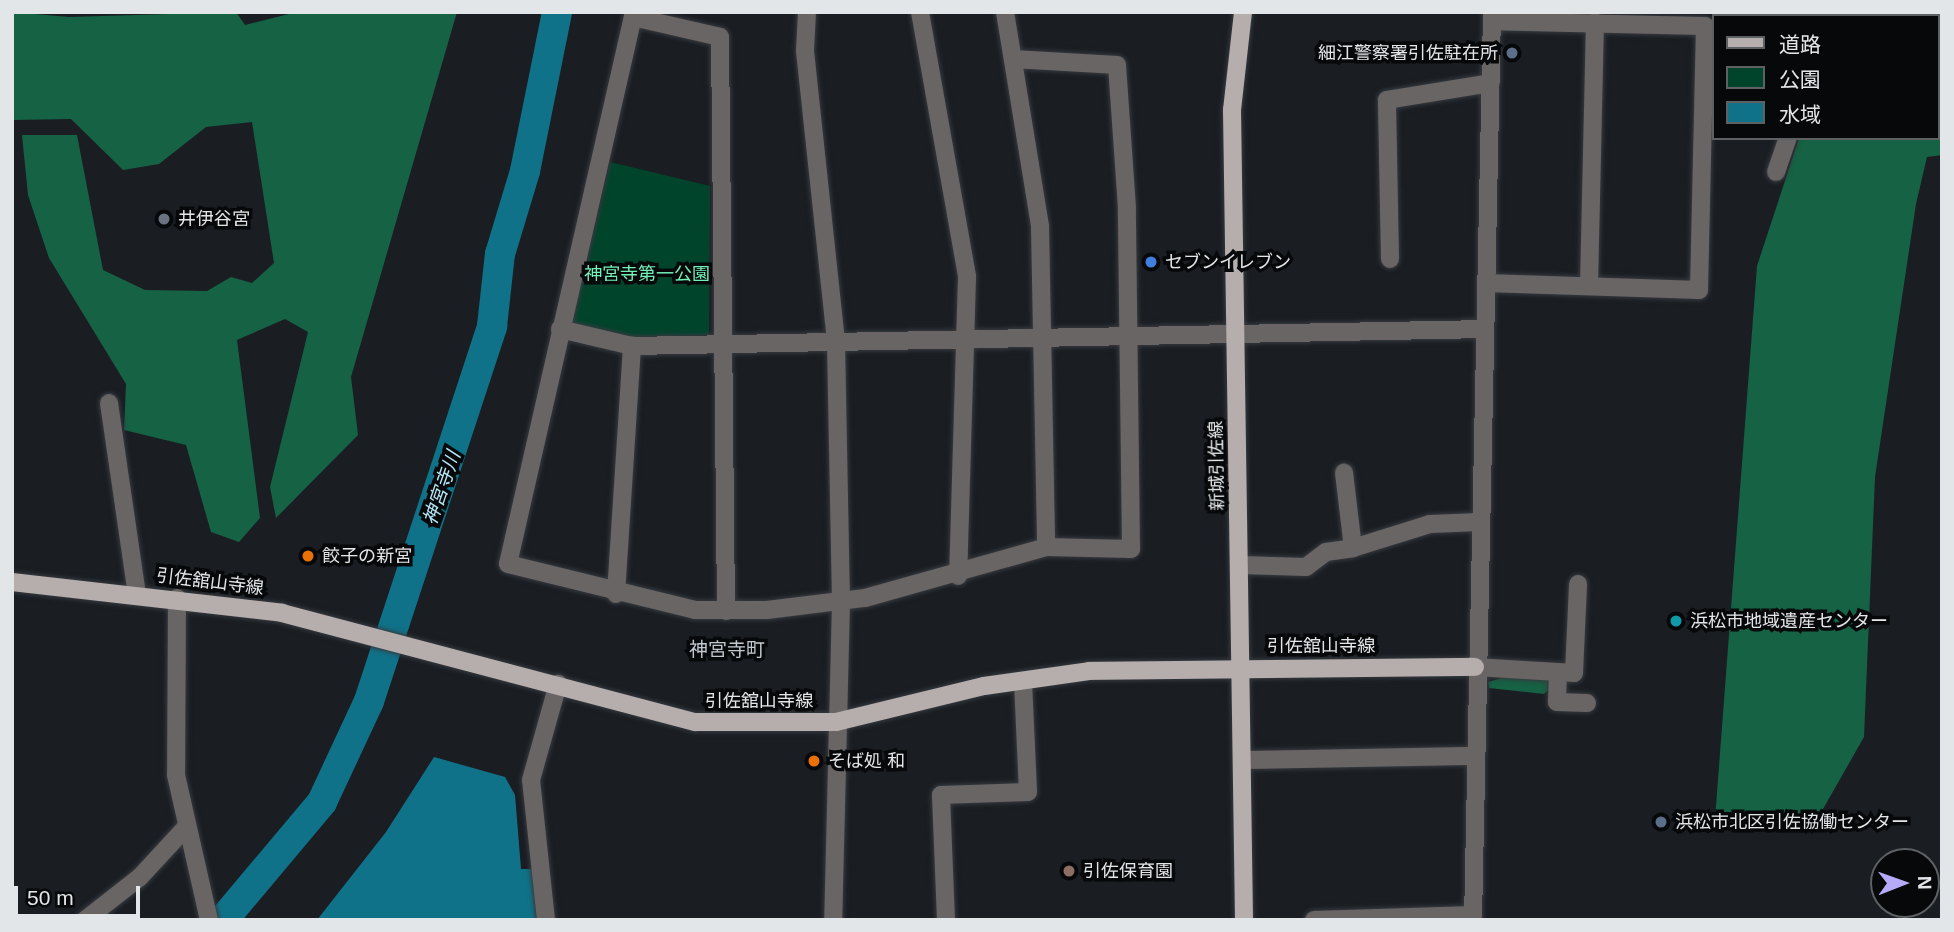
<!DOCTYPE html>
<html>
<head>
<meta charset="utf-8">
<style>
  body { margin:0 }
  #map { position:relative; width:1954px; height:932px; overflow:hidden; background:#1a1e23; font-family:Arial,"Noto Sans JP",sans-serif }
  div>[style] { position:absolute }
  .green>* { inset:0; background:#00442c }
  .forest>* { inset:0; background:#166244 }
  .water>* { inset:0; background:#107288 }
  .river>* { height:30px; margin:-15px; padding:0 15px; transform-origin:15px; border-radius:15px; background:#107288 }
  .roads { filter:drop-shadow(0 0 2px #363a3f) drop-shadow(0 0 2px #363a3f) }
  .minor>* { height:18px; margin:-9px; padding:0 9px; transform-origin:9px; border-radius:9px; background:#696565 }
  .major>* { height:18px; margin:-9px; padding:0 9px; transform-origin:9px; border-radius:9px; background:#b6aead }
  .dots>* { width:19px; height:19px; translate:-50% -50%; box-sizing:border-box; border:4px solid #06080a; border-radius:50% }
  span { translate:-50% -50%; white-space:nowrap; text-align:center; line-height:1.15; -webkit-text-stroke:7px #06080a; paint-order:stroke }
  .poi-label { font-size:18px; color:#e3e6e9 }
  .right { translate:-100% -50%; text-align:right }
  .left { translate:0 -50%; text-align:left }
  .park-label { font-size:18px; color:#71f0b7 }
  .street-label { font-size:18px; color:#e3e6e9 }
  .water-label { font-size:19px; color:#b5e8f7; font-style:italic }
  .neighbourhood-label { font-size:19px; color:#c1c8ce }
  .frame { position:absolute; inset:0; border:14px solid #e3e6e9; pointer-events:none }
  .legend { position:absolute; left:1712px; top:14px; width:228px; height:126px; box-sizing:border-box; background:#06080a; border:2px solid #5e6163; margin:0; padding:9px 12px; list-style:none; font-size:21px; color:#e3e6e9 }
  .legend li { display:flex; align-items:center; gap:14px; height:35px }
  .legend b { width:35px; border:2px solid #5e6163 }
  .north { position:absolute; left:1870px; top:848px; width:70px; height:70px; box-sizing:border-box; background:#06080a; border:2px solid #5e6163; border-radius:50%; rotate:89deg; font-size:19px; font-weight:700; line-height:28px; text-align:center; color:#e3e6e9 }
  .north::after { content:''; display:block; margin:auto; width:24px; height:32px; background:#b6abf8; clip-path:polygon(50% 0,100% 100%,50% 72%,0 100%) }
  .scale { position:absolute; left:14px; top:886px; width:126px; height:32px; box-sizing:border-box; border:4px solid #e3e6e9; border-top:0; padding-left:9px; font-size:21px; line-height:24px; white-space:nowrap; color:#e3e6e9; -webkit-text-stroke:5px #06080a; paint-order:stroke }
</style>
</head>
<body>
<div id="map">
  <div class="green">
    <i style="clip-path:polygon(610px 162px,710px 186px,709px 335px,633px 337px,572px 323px)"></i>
  </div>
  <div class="forest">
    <i style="clip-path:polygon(12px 12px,69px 17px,236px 12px,245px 25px,297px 12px,457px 12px,351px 377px,358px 435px,276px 518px,270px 487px,308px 332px,285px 319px,237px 340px,260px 518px,239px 542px,211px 532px,186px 445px,124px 430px,126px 384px,49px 258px,28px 195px,22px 135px,77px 135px,103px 270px,145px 290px,207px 291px,231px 277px,252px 283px,274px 263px,252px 122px,206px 127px,159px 164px,123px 170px,71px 119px,12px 120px)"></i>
    <i style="clip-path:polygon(1825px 12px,1942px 12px,1942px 155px,1927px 157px,1916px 204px,1875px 477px,1864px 737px,1815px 823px,1715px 819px,1757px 266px,1799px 138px,1938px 138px,1938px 16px)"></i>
    <i style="clip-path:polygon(1505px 677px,1549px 680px,1552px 687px,1544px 694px,1489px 688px,1488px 682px)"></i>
  </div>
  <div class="water">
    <i style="clip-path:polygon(434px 757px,505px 777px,515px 795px,521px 869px,533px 869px,540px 920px,317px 920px,386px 832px)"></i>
  </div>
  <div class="river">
    <i style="left:223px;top:920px;width:154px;rotate:-50deg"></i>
    <i style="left:322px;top:802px;width:111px;rotate:-65deg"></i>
    <i style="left:369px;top:701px;width:395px;rotate:-71.8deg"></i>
    <i style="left:492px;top:326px;width:72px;rotate:-83.7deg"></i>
    <i style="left:500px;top:254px;width:87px;rotate:-73.2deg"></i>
    <i style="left:525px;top:171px;width:162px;rotate:-78.6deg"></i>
  </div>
  <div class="roads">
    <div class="minor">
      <i style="left:634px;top:12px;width:566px;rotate:102.86deg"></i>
      <i style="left:508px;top:564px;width:193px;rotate:13.8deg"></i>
      <i style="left:695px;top:610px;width:72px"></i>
      <i style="left:767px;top:610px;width:99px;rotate:-7deg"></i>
      <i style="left:865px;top:598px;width:188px;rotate:-15.7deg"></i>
      <i style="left:1046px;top:547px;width:85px;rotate:1.3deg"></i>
      <i style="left:1131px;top:549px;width:341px;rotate:-90.7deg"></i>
      <i style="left:1127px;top:208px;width:143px;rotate:-94deg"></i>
      <i style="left:1117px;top:65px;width:104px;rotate:-176.7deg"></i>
      <i style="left:807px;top:12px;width:39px;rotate:93deg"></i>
      <i style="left:805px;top:51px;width:293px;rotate:83.9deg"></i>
      <i style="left:836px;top:342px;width:260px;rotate:88.9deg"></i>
      <i style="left:841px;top:602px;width:318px;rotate:91.4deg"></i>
      <i style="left:920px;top:12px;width:269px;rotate:79.9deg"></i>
      <i style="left:967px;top:277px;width:299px;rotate:91.7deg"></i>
      <i style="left:1005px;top:12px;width:217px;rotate:80.7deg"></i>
      <i style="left:1040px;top:226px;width:321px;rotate:88.9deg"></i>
      <i style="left:633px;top:17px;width:89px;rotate:12.9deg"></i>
      <i style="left:720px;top:37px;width:574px;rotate:89.4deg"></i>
      <i style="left:1776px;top:172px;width:36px;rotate:-71deg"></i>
      <i style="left:1390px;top:259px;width:159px;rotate:-91.1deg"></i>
      <i style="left:1387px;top:100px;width:105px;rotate:-9.3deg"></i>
      <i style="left:1487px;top:283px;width:212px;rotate:1.9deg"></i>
      <i style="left:1699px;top:290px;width:264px;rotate:-88.7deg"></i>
      <i style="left:1705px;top:26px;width:213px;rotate:-178.7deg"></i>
      <i style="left:1589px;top:286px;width:264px;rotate:-88.7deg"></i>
      <i style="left:560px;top:329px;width:74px;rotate:13.3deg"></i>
      <i style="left:632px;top:346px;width:853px;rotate:-1.14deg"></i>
      <i style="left:109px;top:403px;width:193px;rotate:81.7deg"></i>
      <i style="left:1353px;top:548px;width:81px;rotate:-17.3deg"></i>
      <i style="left:1430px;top:524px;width:49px;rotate:-2.3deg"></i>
      <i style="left:1240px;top:565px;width:66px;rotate:1.7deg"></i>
      <i style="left:1306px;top:567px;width:25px;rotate:-37deg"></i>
      <i style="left:1326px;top:552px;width:27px;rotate:-8deg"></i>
      <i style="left:1353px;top:548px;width:76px;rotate:-96.8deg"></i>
      <i style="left:616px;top:594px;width:249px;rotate:-86.3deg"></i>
      <i style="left:177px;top:598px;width:177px;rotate:90.3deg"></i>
      <i style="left:176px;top:775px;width:149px;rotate:77.2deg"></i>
      <i style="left:1475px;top:667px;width:99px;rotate:3.5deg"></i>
      <i style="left:1574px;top:673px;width:89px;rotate:-87.4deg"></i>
      <i style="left:1558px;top:672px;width:30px;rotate:92deg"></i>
      <i style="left:1557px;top:702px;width:30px;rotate:2deg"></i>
      <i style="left:1242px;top:760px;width:231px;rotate:-1deg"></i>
      <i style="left:85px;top:920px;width:70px;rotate:-38deg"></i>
      <i style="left:140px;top:877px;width:69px;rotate:-47.3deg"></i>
      <i style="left:546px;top:920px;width:141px;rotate:-96.1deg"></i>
      <i style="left:531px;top:780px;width:100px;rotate:-74.3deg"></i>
      <i style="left:946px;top:920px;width:125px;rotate:-92.3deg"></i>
      <i style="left:941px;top:795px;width:87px;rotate:-2deg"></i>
      <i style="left:1028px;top:792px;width:111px;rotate:-92.6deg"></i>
      <i style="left:1314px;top:920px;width:159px;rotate:-1.8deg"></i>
      <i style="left:1473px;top:920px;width:908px;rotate:-88.8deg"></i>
    </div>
    <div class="major">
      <i style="left:1243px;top:12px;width:99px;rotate:96.4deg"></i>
      <i style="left:1232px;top:110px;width:810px;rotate:89.15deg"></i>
      <i style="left:12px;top:582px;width:272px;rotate:6.5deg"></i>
      <i style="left:282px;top:613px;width:427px;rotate:14.8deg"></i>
      <i style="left:695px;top:722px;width:141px"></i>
      <i style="left:836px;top:722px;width:152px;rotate:-13.7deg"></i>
      <i style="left:984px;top:686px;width:106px;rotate:-8.1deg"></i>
      <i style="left:1089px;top:671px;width:386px;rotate:-0.6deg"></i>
    </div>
  </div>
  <div class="dots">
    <i style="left:1512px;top:53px;background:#5c6f8a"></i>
    <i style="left:164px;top:219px;background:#6b7280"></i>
    <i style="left:1151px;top:262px;background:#3f7fe0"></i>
    <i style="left:308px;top:556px;background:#e8710a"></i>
    <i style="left:1676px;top:621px;background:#0f9aa8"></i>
    <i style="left:814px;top:761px;background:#e8710a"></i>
    <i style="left:1661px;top:822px;background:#5c6f8a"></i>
    <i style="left:1069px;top:871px;background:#8d6e63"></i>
  </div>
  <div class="poi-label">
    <span class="right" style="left:1498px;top:53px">細江警察署引佐駐在所</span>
    <span class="left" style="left:178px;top:219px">井伊谷宮</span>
    <span class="left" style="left:1165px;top:262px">セブンイレブン</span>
    <span class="left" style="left:322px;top:556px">餃子の新宮</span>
    <span class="left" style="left:1690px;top:621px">浜松市地域遺産センター</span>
    <span class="left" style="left:828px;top:761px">そば処 和</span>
    <span class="left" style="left:1675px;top:822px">浜松市北区引佐協働センター</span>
    <span class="left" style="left:1083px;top:871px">引佐保育園</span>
  </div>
  <div class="park-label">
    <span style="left:647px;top:274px">神宮寺第一公園</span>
  </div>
  <div class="street-label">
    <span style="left:1217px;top:466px;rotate:-91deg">新城引佐線</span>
    <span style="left:210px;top:582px;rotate:7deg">引佐舘山寺線</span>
    <span style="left:1321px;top:646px">引佐舘山寺線</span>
    <span style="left:759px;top:701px">引佐舘山寺線</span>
  </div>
  <div class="water-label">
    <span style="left:442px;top:488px;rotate:-71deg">神宮寺川</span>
  </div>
  <div class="neighbourhood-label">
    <span style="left:727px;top:650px">神宮寺町</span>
  </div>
  <div class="frame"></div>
  <ul class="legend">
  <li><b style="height:9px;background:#b6aead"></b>道路</li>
  <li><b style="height:19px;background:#00442c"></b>公園</li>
  <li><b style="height:19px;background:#107288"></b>水域</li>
  </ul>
  <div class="north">N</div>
  <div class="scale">50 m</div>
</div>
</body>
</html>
